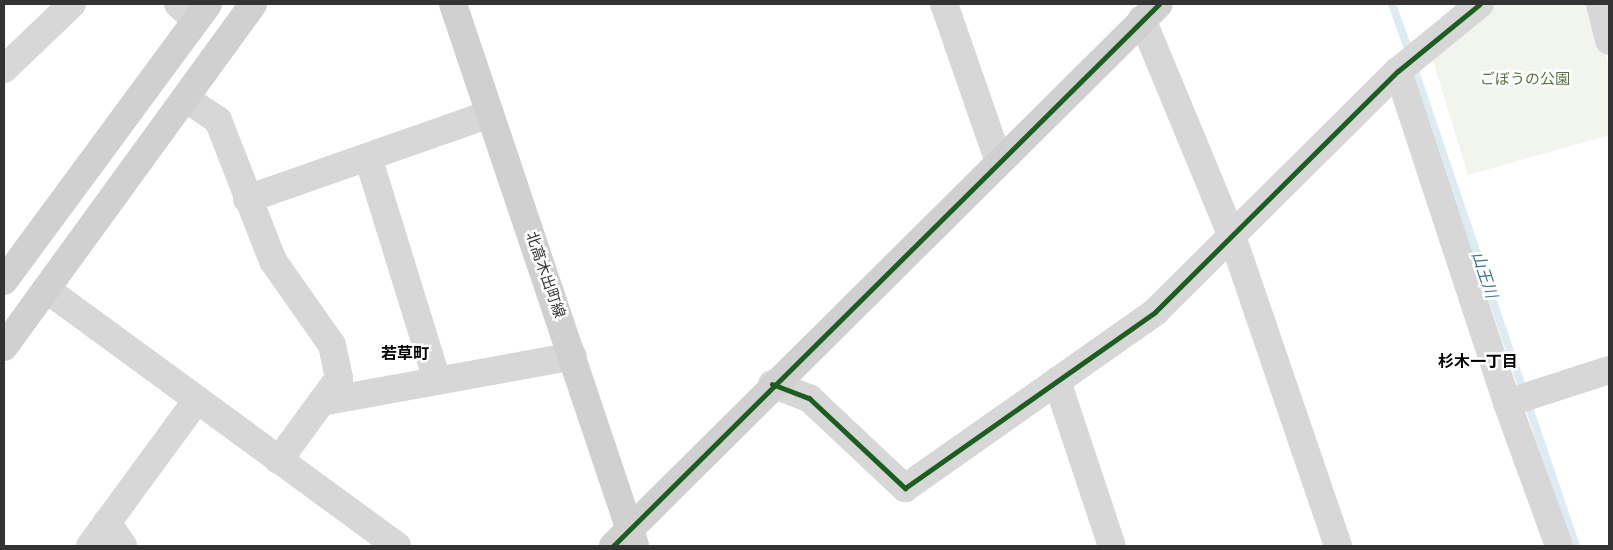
<!DOCTYPE html>
<html>
<head>
<meta charset="utf-8">
<style>
  body { margin:0 }
  #map { position:relative; width:1613px; height:550px; overflow:hidden; background:#fff; font-family:Rubik,"Noto Sans JP",sans-serif }
  div>[style] { position:absolute }
  .green>* { inset:0; background:#f1f5ed }
  .stream>* { height:8px; margin:-4px; padding:0 4px; transform-origin:4px; border-radius:4px; background:#ddebf3 }
  .street>* { height:28px; margin:-14px; padding:0 14px; transform-origin:14px; border-radius:14px; background:#d7d7d7 }
  .secondary>* { height:28px; margin:-14px; padding:0 14px; transform-origin:14px; border-radius:14px; background:#d0d0d0 }
  .cycleway>* { height:5px; margin:-2.5px; padding:0 2.5px; transform-origin:2.5px; border-radius:2.5px; background:#1b5e20 }
  span { translate:-50% -50%; white-space:nowrap; text-align:center; line-height:1.15; -webkit-text-stroke:5px #fff; paint-order:stroke }
  .park-label { font-size:15px; color:#56703f }
  .street-label { font-size:15px; color:#333 }
  .water-label { font-size:16px; color:#3f7597; font-style:italic }
  .neighbourhood-label { font-size:16px; color:#000; font-weight:700 }
  .frame { position:absolute; inset:0; border:5px solid #333; pointer-events:none }
</style>
</head>
<body>
<div id="map">
  <div class="green">
    <i style="clip-path:polygon(1496px 4px,1593px 4px,1609px 66px,1609px 135px,1468px 175px,1432px 57px)"></i>
  </div>
  <div class="stream">
    <i style="left:1392px;top:4px;width:53px;rotate:70.2deg"></i>
    <i style="left:1413px;top:65px;width:508px;rotate:71.28deg"></i>
  </div>
  <div class="street">
    <i style="left:178px;top:4px;width:24px;rotate:42deg"></i>
    <i style="left:944px;top:4px;width:164px;rotate:70.8deg"></i>
    <i style="left:1600px;top:4px;width:38px;rotate:76deg"></i>
    <i style="left:1142px;top:19px;width:235px;rotate:67.5deg"></i>
    <i style="left:1232px;top:236px;width:328px;rotate:71.1deg"></i>
    <i style="left:4px;top:69px;width:94px;rotate:-43.7deg"></i>
    <i style="left:1398px;top:71px;width:349px;rotate:71.8deg"></i>
    <i style="left:1507px;top:403px;width:152px;rotate:70deg"></i>
    <i style="left:185px;top:98px;width:40px;rotate:34deg"></i>
    <i style="left:218px;top:120px;width:151px;rotate:68.7deg"></i>
    <i style="left:273px;top:261px;width:103px;rotate:54.9deg"></i>
    <i style="left:332px;top:345px;width:34px;rotate:78deg"></i>
    <i style="left:339px;top:378px;width:102px;rotate:126.2deg"></i>
    <i style="left:368px;top:157px;width:233px;rotate:72.8deg"></i>
    <i style="left:247px;top:199px;width:257px;rotate:-19.3deg"></i>
    <i style="left:46px;top:289px;width:435px;rotate:36.2deg"></i>
    <i style="left:1057px;top:381px;width:174px;rotate:71.6deg"></i>
    <i style="left:772px;top:384px;width:40px;rotate:21deg"></i>
    <i style="left:809px;top:398px;width:132px;rotate:43.2deg"></i>
    <i style="left:905px;top:488px;width:306px;rotate:-35.1deg"></i>
    <i style="left:1155px;top:312px;width:342px;rotate:-44.8deg"></i>
    <i style="left:1398px;top:71px;width:106px;rotate:-39.3deg"></i>
    <i style="left:321px;top:402px;width:256px;rotate:-10.3deg"></i>
    <i style="left:1507px;top:403px;width:107px;rotate:-17.9deg"></i>
    <i style="left:107px;top:522px;width:29px;rotate:56deg"></i>
    <i style="left:90px;top:546px;width:181px;rotate:-53.8deg"></i>
  </div>
  <div class="secondary">
    <i style="left:453px;top:4px;width:571px;rotate:71.41deg"></i>
    <i style="left:4px;top:281px;width:344px;rotate:-53.6deg"></i>
    <i style="left:4px;top:347px;width:424px;rotate:-54deg"></i>
    <i style="left:613px;top:546px;width:769px;rotate:-44.79deg"></i>
  </div>
  <div class="cycleway">
    <i style="left:772px;top:384px;width:40px;rotate:21deg"></i>
    <i style="left:809px;top:398px;width:132px;rotate:43.2deg"></i>
    <i style="left:905px;top:488px;width:306px;rotate:-35.1deg"></i>
    <i style="left:1155px;top:312px;width:342px;rotate:-44.8deg"></i>
    <i style="left:1398px;top:71px;width:106px;rotate:-39.3deg"></i>
    <i style="left:613px;top:546px;width:769px;rotate:-44.79deg"></i>
  </div>
  <div class="park-label">
    <span style="left:1525px;top:80px">ごぼうの公園</span>
  </div>
  <div class="street-label">
    <span style="left:545px;top:275px;rotate:71deg">北高木出町線</span>
  </div>
  <div class="water-label">
    <span style="left:1484px;top:275px;rotate:71deg">山王川</span>
  </div>
  <div class="neighbourhood-label">
    <span style="left:405px;top:354px">若草町</span>
    <span style="left:1478px;top:362px">杉木一丁目</span>
  </div>
  <div class="frame"></div>
</div>
</body>
</html>
